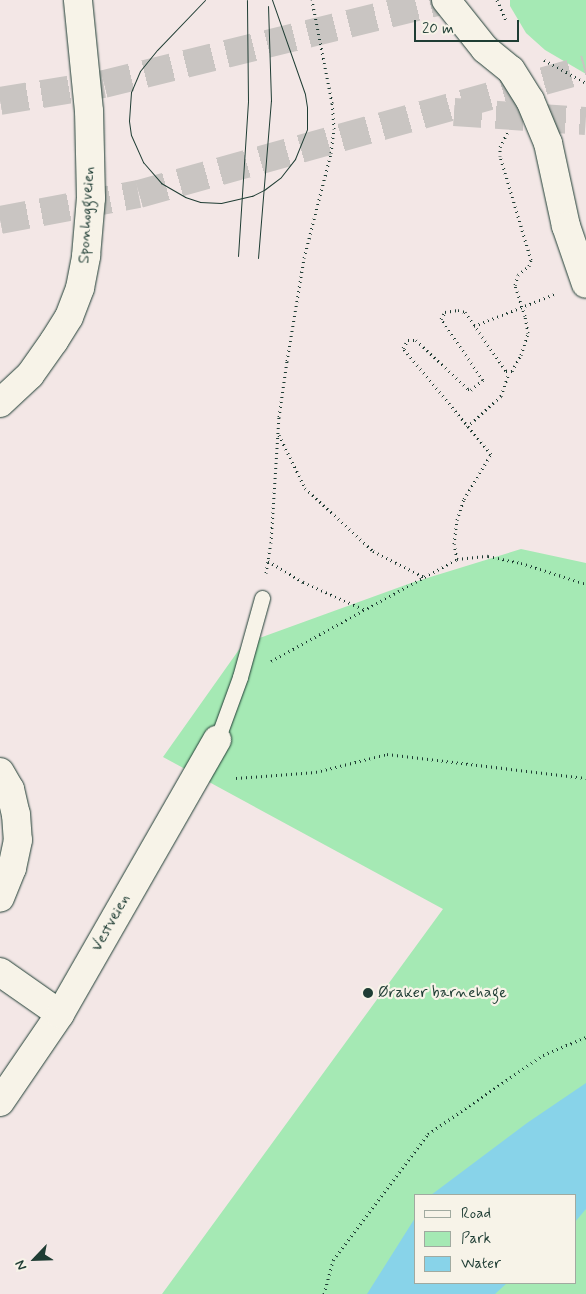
<!DOCTYPE html>
<html>
<head>
<meta charset="utf-8">
<style>
  body { margin:0 }
  #map { position:relative; width:586px; height:1294px; overflow:hidden; background:#f3e7e6; font-family:Mynerve,sans-serif }
  div>[style] { position:absolute }
  .green>* { inset:0; background:#a5e9b4 }
  .water>* { inset:0; background:#88d3e9 }
  .highway-tunnel>* { height:28px; margin-top:-14px; transform-origin:0; background:repeating-linear-gradient(90deg,#c9c5c2 0 28px,transparent 0 42px) }
  .path>* { height:3px; margin-top:-1.5px; transform-origin:0; background:repeating-linear-gradient(90deg,#1f3d34 0 1px,transparent 0 5px) }
  .roads { filter:drop-shadow(0 0 1px #1f3d34) drop-shadow(0 0 1px #1f3d34) }
  .lane>* { height:15px; margin:-7.5px; padding:0 7.5px; transform-origin:7.5px; border-radius:7.5px; background:#f7f3e8 }
  .street>* { height:28px; margin:-14px; padding:0 14px; transform-origin:14px; border-radius:14px; background:#f7f3e8 }
  .tram>* { height:1px; margin:-0.5px; padding:0 0.5px; transform-origin:0.5px; border-radius:0.5px; background:#1f3d34 }
  .dots>* { width:14px; height:14px; translate:-50% -50%; box-sizing:border-box; border:2px solid #f7f3e8; border-radius:50% }
  span { translate:-50% -50%; white-space:nowrap; text-align:center; line-height:1.15; -webkit-text-stroke:4.5px #f7f3e8; paint-order:stroke }
  .street-label { font-size:16px; color:#1f3d34 }
  .poi-label { font-size:16px; color:#1f3d34 }
  .left { translate:0 -50%; text-align:left }
  .legend { position:absolute; left:414px; top:1194px; width:162px; height:90px; box-sizing:border-box; background:#f7f3e8; border:1px solid #a1aaa0; margin:0; padding:6px 9px; list-style:none; font-size:15px; color:#1f3d34 }
  .legend li { display:flex; align-items:center; gap:10px; height:25px }
  .legend b { width:25px; border:1px solid #a1aaa0 }
  .north { position:absolute; left:10px; top:1234px; width:50px; height:50px; -webkit-text-stroke:4px #f7f3e8; paint-order:stroke; rotate:246deg; font-size:14px; font-weight:700; line-height:20px; text-align:center; color:#1f3d34 }
  .north::after { content:''; display:block; margin:auto; width:18px; height:22px; background:#1f3d34; clip-path:polygon(50% 0,100% 100%,50% 72%,0 100%) }
  .scale { position:absolute; left:414px; top:20px; width:105px; height:22px; box-sizing:border-box; border:2px solid #1f3d34; border-top:0; padding-left:6px; font-size:15px; line-height:18px; white-space:nowrap; color:#1f3d34; -webkit-text-stroke:4px #f7f3e8; paint-order:stroke }
</style>
</head>
<body>
<div id="map">
  <div class="green">
    <i style="clip-path:polygon(510px 0,586px 0,586px 74px,545px 50px,526px 33px,510px 6px)"></i>
    <i style="clip-path:polygon(evenodd,521px 549px,586px 563px,586px 1294px,162px 1294px,443px 909px,163px 757px,243px 644px,411px 583px,521px 549px,415px 1195px,575px 1195px,575px 1283px,415px 1283px,415px 1195px)"></i>
  </div>
  <div class="water">
    <i style="clip-path:polygon(586px 1083px,586px 1209px,575px 1222px,575px 1195px,431px 1195px,527px 1123px)"></i>
    <i style="clip-path:polygon(415px 1218px,415px 1283px,507px 1283px,495px 1294px,367px 1294px)"></i>
  </div>
  <div class="highway-tunnel">
    <i style="left:0;top:101px;width:105px;rotate:-9.3deg"></i>
    <i style="left:104px;top:84px;width:351px;rotate:-13.8deg"></i>
    <i style="left:454px;top:112px;width:132px;rotate:3.9deg"></i>
    <i style="left:0;top:220px;width:141px;rotate:-10.6deg"></i>
    <i style="left:139px;top:194px;width:464px;rotate:-15.6deg"></i>
  </div>
  <div class="path">
    <i style="left:497px;top:0;width:24px;rotate:66deg"></i>
    <i style="left:544px;top:60px;width:48px;rotate:28.7deg"></i>
    <i style="left:474px;top:326px;width:87px;rotate:-21.6deg"></i>
    <i style="left:467px;top:427px;width:46px;rotate:-42.4deg"></i>
    <i style="left:501px;top:396px;width:24px;rotate:-71deg"></i>
    <i style="left:279px;top:435px;width:59px;rotate:63.9deg"></i>
    <i style="left:305px;top:488px;width:93px;rotate:42.8deg"></i>
    <i style="left:373px;top:551px;width:57px;rotate:27deg"></i>
    <i style="left:457px;top:559px;width:15px;rotate:-101deg"></i>
    <i style="left:454px;top:544px;width:24px;rotate:-83deg"></i>
    <i style="left:457px;top:520px;width:22px;rotate:-72deg"></i>
    <i style="left:464px;top:499px;width:52px;rotate:-59deg"></i>
    <i style="left:491px;top:454px;width:138px;rotate:-129.7deg"></i>
    <i style="left:403px;top:348px;width:9px;rotate:-58deg"></i>
    <i style="left:408px;top:340px;width:8px"></i>
    <i style="left:416px;top:340px;width:71px;rotate:43.3deg"></i>
    <i style="left:468px;top:389px;width:3px;rotate:18deg"></i>
    <i style="left:471px;top:390px;width:16px;rotate:-40deg"></i>
    <i style="left:483px;top:380px;width:74px;rotate:-124.5deg"></i>
    <i style="left:441px;top:319px;width:8px;rotate:-60deg"></i>
    <i style="left:445px;top:312px;width:13px;rotate:-9deg"></i>
    <i style="left:458px;top:310px;width:7px;rotate:16deg"></i>
    <i style="left:465px;top:312px;width:72px;rotate:55.2deg"></i>
    <i style="left:506px;top:371px;width:6px"></i>
    <i style="left:512px;top:371px;width:18px;rotate:-61deg"></i>
    <i style="left:521px;top:355px;width:23px;rotate:-72deg"></i>
    <i style="left:528px;top:333px;width:17px;rotate:-100deg"></i>
    <i style="left:525px;top:316px;width:33px;rotate:-108deg"></i>
    <i style="left:515px;top:285px;width:10px;rotate:-73deg"></i>
    <i style="left:518px;top:275px;width:14px;rotate:-39deg"></i>
    <i style="left:529px;top:266px;width:6px;rotate:-72deg"></i>
    <i style="left:531px;top:260px;width:109px;rotate:-106.6deg"></i>
    <i style="left:500px;top:156px;width:9px;rotate:-90deg"></i>
    <i style="left:500px;top:147px;width:18px;rotate:-63deg"></i>
    <i style="left:268px;top:561px;width:41px;rotate:31deg"></i>
    <i style="left:303px;top:582px;width:68px;rotate:24.3deg"></i>
    <i style="left:266px;top:573px;width:30px;rotate:-81deg"></i>
    <i style="left:271px;top:543px;width:126px;rotate:-86.4deg"></i>
    <i style="left:279px;top:417px;width:57px;rotate:-81.9deg"></i>
    <i style="left:287px;top:361px;width:104px;rotate:-80.6deg"></i>
    <i style="left:304px;top:258px;width:108px;rotate:-75.6deg"></i>
    <i style="left:331px;top:153px;width:24px;rotate:-83deg"></i>
    <i style="left:334px;top:129px;width:26px;rotate:-94deg"></i>
    <i style="left:332px;top:103px;width:105px;rotate:-101deg"></i>
    <i style="left:271px;top:661px;width:212px;rotate:-28.7deg"></i>
    <i style="left:457px;top:559px;width:31px;rotate:-6deg"></i>
    <i style="left:488px;top:556px;width:34px;rotate:12deg"></i>
    <i style="left:521px;top:563px;width:68px;rotate:17.9deg"></i>
    <i style="left:236px;top:778px;width:80px;rotate:-4.3deg"></i>
    <i style="left:316px;top:772px;width:73px;rotate:-14.2deg"></i>
    <i style="left:387px;top:754px;width:200px;rotate:6.9deg"></i>
    <i style="left:324px;top:1294px;width:35px;rotate:-75deg"></i>
    <i style="left:333px;top:1260px;width:158px;rotate:-53deg"></i>
    <i style="left:428px;top:1134px;width:140px;rotate:-34.5deg"></i>
    <i style="left:543px;top:1055px;width:47px;rotate:-22.7deg"></i>
  </div>
  <div class="roads">
    <div class="lane">
      <i style="left:217px;top:740px;width:67px;rotate:-69.9deg"></i>
      <i style="left:240px;top:677px;width:82px;rotate:-74.4deg"></i>
    </div>
    <div class="street">
      <i style="left:446px;top:0;width:63px;rotate:51.5deg"></i>
      <i style="left:485px;top:49px;width:33px;rotate:39deg"></i>
      <i style="left:511px;top:70px;width:36px;rotate:58deg"></i>
      <i style="left:530px;top:100px;width:47px;rotate:67.3deg"></i>
      <i style="left:548px;top:143px;width:85px;rotate:77.8deg"></i>
      <i style="left:566px;top:226px;width:61px;rotate:71deg"></i>
      <i style="left:0;top:403px;width:41px;rotate:-43deg"></i>
      <i style="left:30px;top:375px;width:42px;rotate:-54.8deg"></i>
      <i style="left:54px;top:341px;width:28px;rotate:-58deg"></i>
      <i style="left:69px;top:317px;width:31px;rotate:-69deg"></i>
      <i style="left:80px;top:288px;width:33px;rotate:-79deg"></i>
      <i style="left:86px;top:256px;width:58px;rotate:-85.1deg"></i>
      <i style="left:91px;top:198px;width:87px;rotate:-91.3deg"></i>
      <i style="left:89px;top:111px;width:112px;rotate:-95.7deg"></i>
      <i style="left:0;top:772px;width:20px;rotate:60deg"></i>
      <i style="left:10px;top:789px;width:26px;rotate:77deg"></i>
      <i style="left:16px;top:814px;width:26px;rotate:86deg"></i>
      <i style="left:18px;top:840px;width:29px;rotate:102deg"></i>
      <i style="left:12px;top:868px;width:32px;rotate:112deg"></i>
      <i style="left:0;top:972px;width:73px;rotate:35deg"></i>
      <i style="left:0;top:1102px;width:107px;rotate:-55.7deg"></i>
      <i style="left:60px;top:1014px;width:316px;rotate:-60.2deg"></i>
    </div>
  </div>
  <div class="tram">
    <i style="left:205px;top:0;width:69px;rotate:133.8deg"></i>
    <i style="left:157px;top:50px;width:27px;rotate:129deg"></i>
    <i style="left:140px;top:71px;width:23px;rotate:113deg"></i>
    <i style="left:131px;top:92px;width:29px;rotate:94deg"></i>
    <i style="left:129px;top:121px;width:14px;rotate:82deg"></i>
    <i style="left:131px;top:135px;width:30px;rotate:66deg"></i>
    <i style="left:143px;top:162px;width:28px;rotate:49deg"></i>
    <i style="left:161px;top:183px;width:28px;rotate:30deg"></i>
    <i style="left:185px;top:197px;width:16px;rotate:18deg"></i>
    <i style="left:200px;top:202px;width:21px;rotate:3deg"></i>
    <i style="left:221px;top:203px;width:32px;rotate:-13deg"></i>
    <i style="left:252px;top:196px;width:13px;rotate:-27deg"></i>
    <i style="left:264px;top:190px;width:21px;rotate:-37deg"></i>
    <i style="left:281px;top:177px;width:23px;rotate:-52deg"></i>
    <i style="left:295px;top:159px;width:32px;rotate:-68deg"></i>
    <i style="left:307px;top:129px;width:22px;rotate:-90deg"></i>
    <i style="left:307px;top:107px;width:13px;rotate:-99deg"></i>
    <i style="left:305px;top:94px;width:100px;rotate:-109.3deg"></i>
    <i style="left:238px;top:256px;width:155px;rotate:-86.3deg"></i>
    <i style="left:248px;top:101px;width:101px;rotate:-90.6deg"></i>
    <i style="left:258px;top:258px;width:158px;rotate:-85.3deg"></i>
    <i style="left:271px;top:101px;width:95px;rotate:-91.8deg"></i>
  </div>
  <div class="dots">
    <i style="left:368px;top:993px;background:#1f3d34"></i>
  </div>
  <div class="street-label">
    <span style="left:87px;top:215px;rotate:-87deg">Sponhoggveien</span>
    <span style="left:111px;top:923px;rotate:-61deg">Vestveien</span>
  </div>
  <div class="poi-label">
    <span class="left" style="left:378px;top:993px">Øraker barnehage</span>
  </div>
  <ul class="legend">
  <li><b style="height:6px;background:#f7f3e8"></b>Road</li>
  <li><b style="height:14px;background:#a5e9b4"></b>Park</li>
  <li><b style="height:14px;background:#88d3e9"></b>Water</li>
  </ul>
  <div class="north">N</div>
  <div class="scale">20 m</div>
</div>
</body>
</html>
